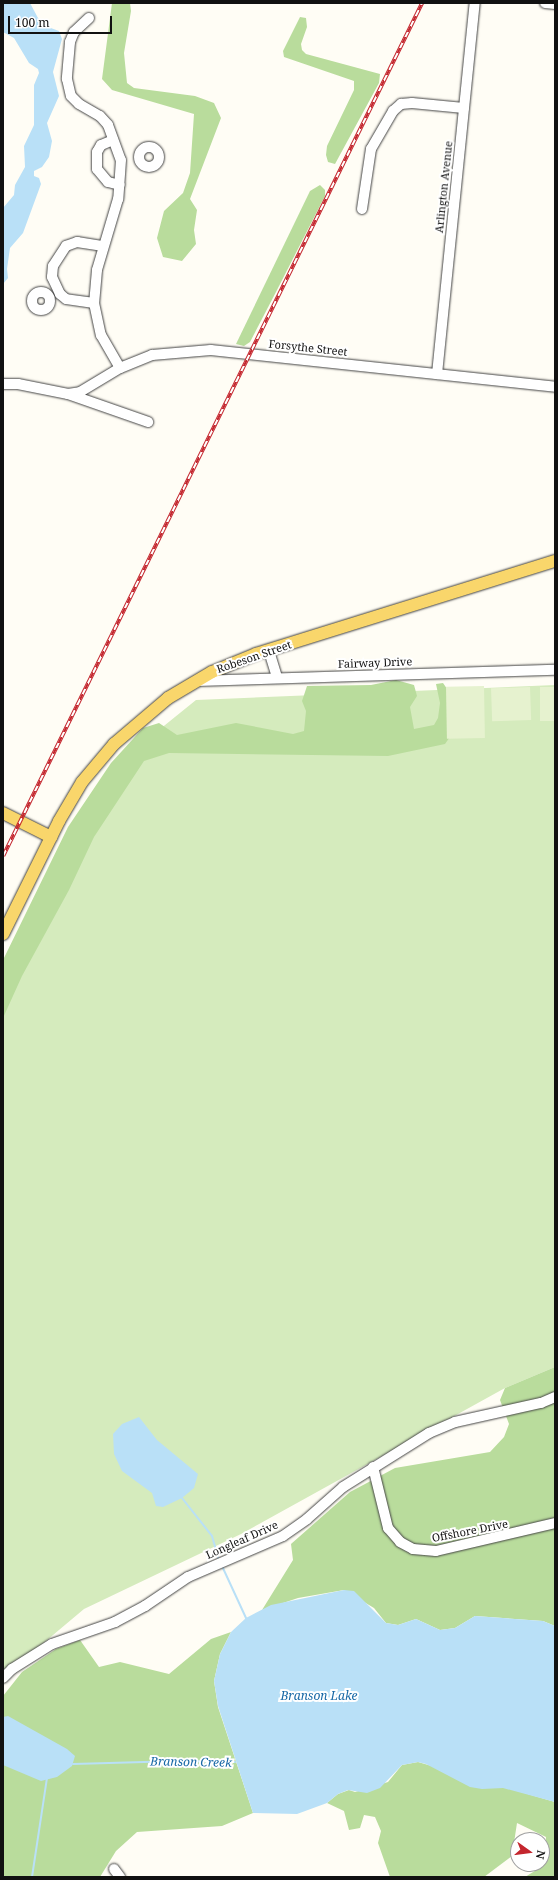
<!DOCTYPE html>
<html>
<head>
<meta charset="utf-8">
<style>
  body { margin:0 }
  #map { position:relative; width:558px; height:1880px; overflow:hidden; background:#fffdf5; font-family:"Noto Serif",serif }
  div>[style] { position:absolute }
  .green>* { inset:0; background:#d5ebbd }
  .forest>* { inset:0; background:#b9dc9c }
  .pitch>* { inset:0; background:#e6f2cf; transform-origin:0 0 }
  .water>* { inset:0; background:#b9e0f7 }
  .stream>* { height:2px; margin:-1px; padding:0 1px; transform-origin:1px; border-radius:1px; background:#b9e0f7 }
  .roads { filter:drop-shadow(0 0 1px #444) drop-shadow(0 0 1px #444) }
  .minor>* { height:10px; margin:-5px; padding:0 5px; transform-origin:5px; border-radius:5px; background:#fff }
  .minor>.ring { margin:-5px; padding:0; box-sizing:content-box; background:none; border:10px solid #fff; border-radius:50% }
  .major>* { height:12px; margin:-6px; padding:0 6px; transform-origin:6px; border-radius:6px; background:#f9d66b }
  .rail>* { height:3.5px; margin-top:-1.75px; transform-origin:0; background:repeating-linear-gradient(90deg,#fff 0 6px,#c4262e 0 12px); box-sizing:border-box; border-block:1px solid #c4262e }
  span { translate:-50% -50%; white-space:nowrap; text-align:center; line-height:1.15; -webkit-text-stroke:4px #fff; paint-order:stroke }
  .street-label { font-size:11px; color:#111 }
  .water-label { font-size:12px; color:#1768a6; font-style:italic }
  .frame { position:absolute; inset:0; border:4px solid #111; pointer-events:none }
  .north { position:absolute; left:510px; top:1832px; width:40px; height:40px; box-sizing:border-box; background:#fff; border:1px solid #a0a0a0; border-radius:50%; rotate:104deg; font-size:11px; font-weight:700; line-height:16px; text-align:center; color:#111 }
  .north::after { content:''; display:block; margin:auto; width:14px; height:18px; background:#c4262e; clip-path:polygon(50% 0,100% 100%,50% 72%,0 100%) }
  .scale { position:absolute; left:8px; top:16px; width:104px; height:18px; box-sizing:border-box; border:2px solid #111; border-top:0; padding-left:5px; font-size:12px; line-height:14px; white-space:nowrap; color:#111; -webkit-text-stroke:3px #fff; paint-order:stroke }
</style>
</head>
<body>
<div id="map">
  <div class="green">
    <i style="clip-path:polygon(555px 685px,555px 1367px,505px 1388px,241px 1534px,84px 1609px,3px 1677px,3px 979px,123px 759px,196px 700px)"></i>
  </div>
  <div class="forest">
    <i style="clip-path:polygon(112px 3px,130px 3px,131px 11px,124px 53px,127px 83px,134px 88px,195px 96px,214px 103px,221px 118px,190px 199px,197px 210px,194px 230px,196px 244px,182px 261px,163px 257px,157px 238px,164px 211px,183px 193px,190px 173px,194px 114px,112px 90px,102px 79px)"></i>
    <i style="clip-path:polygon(300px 17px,306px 18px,307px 27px,301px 44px,302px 50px,306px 54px,380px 74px,379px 83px,335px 164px,328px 162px,326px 155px,327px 146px,354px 90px,354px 81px,284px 57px,283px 51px)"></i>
    <i style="clip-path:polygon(320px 185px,325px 190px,325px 196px,277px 290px,250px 342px,244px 346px,236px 344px,310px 191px)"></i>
    <i style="clip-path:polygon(396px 680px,414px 685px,417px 696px,410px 707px,414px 729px,434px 725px,438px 718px,440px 703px,436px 684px,443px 683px,452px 696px,454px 731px,445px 744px,388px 756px,169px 753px,144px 761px,94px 837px,69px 890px,22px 976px,3px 1018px,3px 960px,68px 827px,111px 763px,143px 728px,159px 723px,177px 735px,236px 723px,293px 734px,304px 731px,306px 711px,302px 701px,307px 686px,371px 685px)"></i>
    <i style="clip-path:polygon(555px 1367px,555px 1626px,543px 1621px,475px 1616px,455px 1628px,440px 1630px,416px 1619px,398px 1625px,386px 1623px,374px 1608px,344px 1590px,298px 1598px,262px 1610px,293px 1560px,291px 1544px,350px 1492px,395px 1468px,490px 1452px,504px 1437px,509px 1424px,500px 1400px,505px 1388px)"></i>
    <i style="clip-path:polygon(231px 1632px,220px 1654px,214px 1681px,218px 1707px,253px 1813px,222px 1826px,137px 1832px,116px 1851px,100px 1877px,3px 1877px,3px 1696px,22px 1672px,56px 1649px,80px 1640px,99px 1667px,120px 1662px,169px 1674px,211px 1639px)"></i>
    <i style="clip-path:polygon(418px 1762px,555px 1802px,555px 1877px,525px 1877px,543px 1866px,546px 1837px,517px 1823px,512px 1856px,484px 1877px,390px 1877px,378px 1843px,381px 1831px,375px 1817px,364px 1815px,360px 1828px,349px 1830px,344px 1811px,327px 1803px,338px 1794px,349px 1790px,355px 1792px,388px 1782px,402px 1765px)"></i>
  </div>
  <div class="pitch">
    <i style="left:484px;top:686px;width:52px;height:38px;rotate:89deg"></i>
    <i style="left:530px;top:687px;width:33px;height:39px;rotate:88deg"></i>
    <i style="left:555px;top:687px;width:34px;height:15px;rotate:90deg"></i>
  </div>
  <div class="water">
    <i style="clip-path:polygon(3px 3px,30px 3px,38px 18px,48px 27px,59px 31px,62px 39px,53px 72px,59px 96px,47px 123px,52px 141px,49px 157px,42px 167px,34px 171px,34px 176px,39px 178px,41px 184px,23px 233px,10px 248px,7px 269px,8px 278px,3px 284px,3px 208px,14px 195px,15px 185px,25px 167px,24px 146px,34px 125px,34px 85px,39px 73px,38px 69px,29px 63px,14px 38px,3px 32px)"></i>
    <i style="clip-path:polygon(139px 1417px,157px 1440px,198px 1474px,194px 1488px,182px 1498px,163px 1507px,156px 1506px,152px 1493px,122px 1471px,114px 1454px,113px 1434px,122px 1424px)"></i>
    <i style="clip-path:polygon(344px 1590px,354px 1591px,386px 1623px,398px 1625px,416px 1619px,440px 1630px,455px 1628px,475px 1616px,543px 1621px,555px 1626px,555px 1802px,503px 1788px,482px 1789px,470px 1787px,426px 1764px,418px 1762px,402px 1765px,380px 1788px,367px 1793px,348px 1790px,338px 1794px,327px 1803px,297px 1814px,253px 1813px,218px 1706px,214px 1681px,220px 1654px,231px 1632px,246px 1618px,271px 1605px)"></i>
    <i style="clip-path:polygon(8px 1716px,67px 1749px,75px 1756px,72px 1766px,57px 1777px,41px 1781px,3px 1765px,3px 1717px)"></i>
  </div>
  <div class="stream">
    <i style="left:182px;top:1498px;width:48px;rotate:51.7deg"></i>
    <i style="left:212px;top:1536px;width:26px;rotate:74deg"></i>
    <i style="left:222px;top:1566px;width:60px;rotate:65.2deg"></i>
    <i style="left:73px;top:1764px;width:107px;rotate:-1.6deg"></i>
    <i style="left:180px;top:1761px;width:55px;rotate:1deg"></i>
    <i style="left:32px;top:1877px;width:100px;rotate:-81.4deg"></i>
  </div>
  <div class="roads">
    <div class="minor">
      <i style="left:545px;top:3px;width:10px;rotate:6deg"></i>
      <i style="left:89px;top:18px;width:21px;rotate:137deg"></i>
      <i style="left:74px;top:32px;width:11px;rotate:112deg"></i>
      <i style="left:70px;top:42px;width:37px;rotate:95deg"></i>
      <i style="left:67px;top:79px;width:17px;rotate:77deg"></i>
      <i style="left:71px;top:96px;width:11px;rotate:45deg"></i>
      <i style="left:79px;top:104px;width:24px;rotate:30deg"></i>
      <i style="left:100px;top:116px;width:12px;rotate:48deg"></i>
      <i style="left:108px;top:125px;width:37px;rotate:70deg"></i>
      <i style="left:121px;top:160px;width:39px;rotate:94deg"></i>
      <i style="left:118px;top:199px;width:74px;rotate:106.5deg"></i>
      <i style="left:97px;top:270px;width:33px;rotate:95deg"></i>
      <i style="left:94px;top:303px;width:33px;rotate:78deg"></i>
      <i style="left:101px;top:335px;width:38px;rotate:60deg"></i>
      <i style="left:113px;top:140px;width:13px;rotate:157deg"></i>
      <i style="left:101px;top:145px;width:8px;rotate:120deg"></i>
      <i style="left:97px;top:152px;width:17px;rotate:90deg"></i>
      <i style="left:97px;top:169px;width:17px;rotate:50deg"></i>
      <i style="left:108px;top:182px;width:12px;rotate:14deg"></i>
      <i class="ring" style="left:139px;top:147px;width:10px;height:10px"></i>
      <i style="left:362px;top:209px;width:61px;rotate:-81.5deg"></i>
      <i style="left:371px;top:149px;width:44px;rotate:-59.9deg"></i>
      <i style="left:393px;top:111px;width:11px;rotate:-41deg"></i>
      <i style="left:401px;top:104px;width:11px;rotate:-5deg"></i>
      <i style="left:412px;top:103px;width:52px;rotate:5.5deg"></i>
      <i class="ring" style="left:32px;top:292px;width:8px;height:8px"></i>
      <i style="left:94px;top:303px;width:28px;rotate:-172deg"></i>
      <i style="left:66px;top:299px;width:8px;rotate:-140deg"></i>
      <i style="left:60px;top:294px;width:19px;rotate:-115deg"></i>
      <i style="left:52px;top:277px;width:11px;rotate:-85deg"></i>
      <i style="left:53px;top:266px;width:24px;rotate:-57deg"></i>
      <i style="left:66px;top:246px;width:12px;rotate:-20deg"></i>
      <i style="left:77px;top:242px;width:25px;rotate:9deg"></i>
      <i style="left:437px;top:374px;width:373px;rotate:-84.2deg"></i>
      <i style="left:3px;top:384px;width:15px"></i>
      <i style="left:18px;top:384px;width:51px;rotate:11.3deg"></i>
      <i style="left:68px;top:394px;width:85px;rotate:19.3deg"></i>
      <i style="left:68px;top:394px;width:12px;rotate:-9deg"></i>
      <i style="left:80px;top:392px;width:47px;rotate:-31deg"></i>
      <i style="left:120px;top:368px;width:35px;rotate:-22deg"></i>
      <i style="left:152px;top:355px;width:59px;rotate:-4.8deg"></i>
      <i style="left:211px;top:350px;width:346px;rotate:6.1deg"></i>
      <i style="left:269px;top:651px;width:28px;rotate:73deg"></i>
      <i style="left:197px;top:681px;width:358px;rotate:-1.8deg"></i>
      <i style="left:373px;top:1467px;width:63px;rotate:76.2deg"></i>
      <i style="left:388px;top:1528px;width:18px;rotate:49deg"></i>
      <i style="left:400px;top:1542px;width:15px;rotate:28deg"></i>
      <i style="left:413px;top:1549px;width:23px;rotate:5deg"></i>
      <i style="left:436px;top:1551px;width:122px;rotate:-13.2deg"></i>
      <i style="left:3px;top:1678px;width:13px;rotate:-45deg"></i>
      <i style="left:12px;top:1669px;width:47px;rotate:-32deg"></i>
      <i style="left:52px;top:1644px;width:67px;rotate:-19.2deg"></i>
      <i style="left:115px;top:1622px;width:34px;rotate:-28deg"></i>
      <i style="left:145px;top:1606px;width:52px;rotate:-34deg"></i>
      <i style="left:188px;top:1577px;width:103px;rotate:-23.3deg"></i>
      <i style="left:283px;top:1536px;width:29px;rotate:-35deg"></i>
      <i style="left:307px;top:1519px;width:48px;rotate:-41.6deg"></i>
      <i style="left:343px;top:1487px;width:102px;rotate:-32.1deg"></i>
      <i style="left:429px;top:1433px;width:28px;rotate:-23deg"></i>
      <i style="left:455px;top:1422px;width:88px;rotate:-12.5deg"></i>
      <i style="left:541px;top:1403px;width:15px;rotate:-23deg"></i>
      <i style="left:114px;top:1869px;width:10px;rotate:53deg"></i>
    </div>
    <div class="major">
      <i style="left:3px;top:813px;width:54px;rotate:26.6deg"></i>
      <i style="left:3px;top:934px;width:126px;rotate:-63.6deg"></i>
      <i style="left:59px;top:821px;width:45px;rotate:-59.5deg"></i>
      <i style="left:82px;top:782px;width:50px;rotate:-49.9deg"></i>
      <i style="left:114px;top:744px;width:71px;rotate:-40.4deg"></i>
      <i style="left:168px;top:698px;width:51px;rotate:-30.6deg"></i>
      <i style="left:212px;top:672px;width:48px;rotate:-22.2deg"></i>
      <i style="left:256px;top:654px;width:313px;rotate:-17.3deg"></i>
    </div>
  </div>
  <div class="rail">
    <i style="left:3px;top:856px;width:950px;rotate:-63.84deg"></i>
  </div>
  <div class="street-label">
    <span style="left:444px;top:187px;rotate:-84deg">Arlington Avenue</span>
    <span style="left:308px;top:348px;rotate:6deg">Forsythe Street</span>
    <span style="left:254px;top:657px;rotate:-19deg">Robeson Street</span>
    <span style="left:375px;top:663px;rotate:-2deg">Fairway Drive</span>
    <span style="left:470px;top:1531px;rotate:-11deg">Offshore Drive</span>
    <span style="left:242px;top:1540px;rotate:-24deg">Longleaf Drive</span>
  </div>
  <div class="water-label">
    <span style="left:319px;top:1696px">Branson Lake</span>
    <span style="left:191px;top:1762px;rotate:1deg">Branson Creek</span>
  </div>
  <div class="frame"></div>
  <div class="north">N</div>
  <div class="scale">100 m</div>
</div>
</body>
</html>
